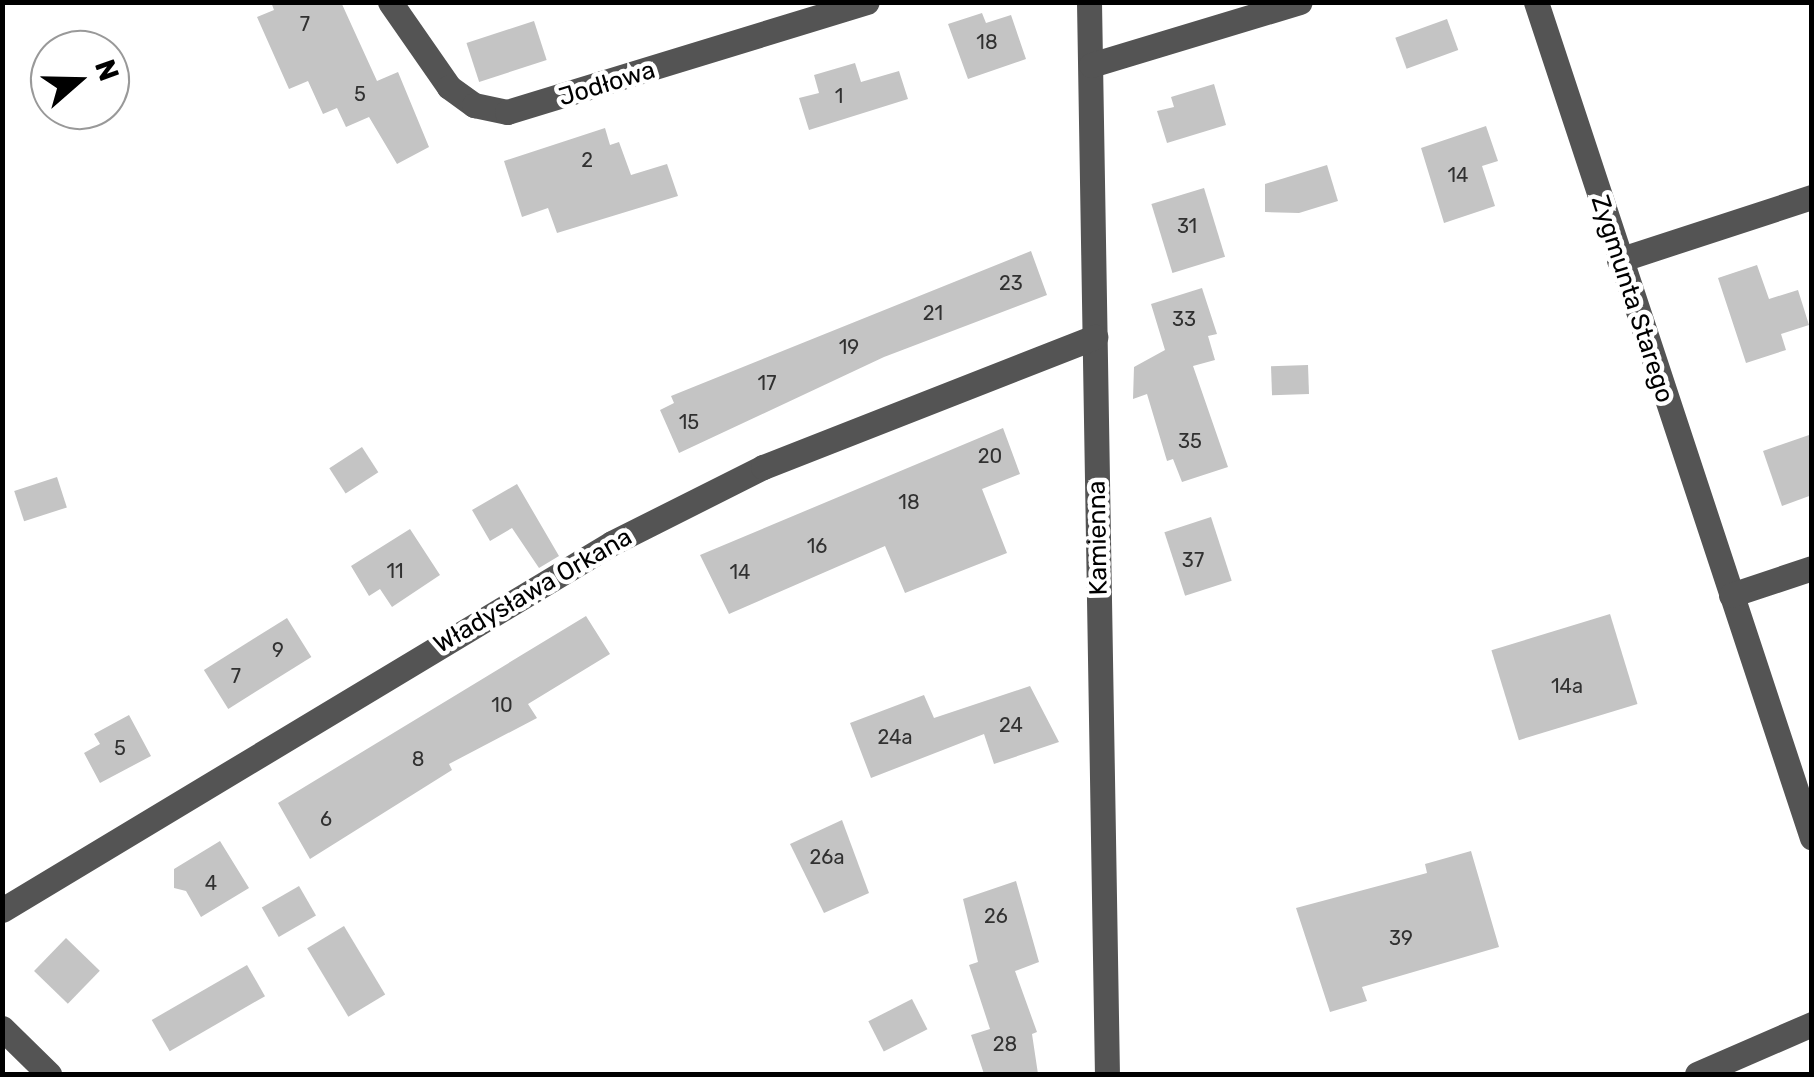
<!DOCTYPE html>
<html>
<head>
<meta charset="utf-8">
<style>
  body { margin:0 }
  #map { position:relative; width:1814px; height:1077px; overflow:hidden; background:#fff; font-family:Rubik,sans-serif }
  div>[style] { position:absolute }
  .building>* { inset:0; background:#c4c4c4; transform-origin:0 0 }
  .minor>* { height:25px; margin:-12.5px; padding:0 12.5px; transform-origin:12.5px; border-radius:12.5px; background:#545454 }
  span { translate:-50% -50%; white-space:nowrap; text-align:center; line-height:1.15; -webkit-text-stroke:9px #fff; paint-order:stroke }
  .number-label { font-size:20px; color:#313131 }
  .number-label span { -webkit-text-stroke-width:0 }
  .street-label { font-size:25px; color:#000 }
  .frame { position:absolute; inset:0; border:5px solid #000; pointer-events:none }
  .north { position:absolute; left:30px; top:30px; width:100px; height:100px; box-sizing:border-box; background:#fff; border:2px solid #999; border-radius:50%; rotate:70deg; font-size:28px; font-weight:700; line-height:40px; text-align:center; color:#000 }
  .north::after { content:''; display:block; margin:auto; width:35px; height:45px; background:#000; clip-path:polygon(50% 0,100% 100%,50% 72%,0 100%) }
</style>
</head>
<body>
<div id="map">
  <div class="building">
    <i style="clip-path:polygon(271px 2px,341px 2px,377px 81px,398px 72px,429px 147px,397px 164px,369px 117px,346px 127px,337px 108px,323px 114px,308px 81px,289px 89px,257px 17px,274px 10px)"></i>
    <i style="clip-path:polygon(982px 13px,986px 23px,1011px 15px,1026px 59px,968px 79px,948px 24px)"></i>
    <i style="left:1447px;top:19px;width:33px;height:55px;rotate:70deg"></i>
    <i style="left:534px;top:21px;width:41px;height:71px;rotate:72deg"></i>
    <i style="clip-path:polygon(855px 63px,861px 82px,899px 71px,908px 99px,809px 130px,799px 98px,819px 93px,814px 75px)"></i>
    <i style="clip-path:polygon(1214px 84px,1226px 125px,1167px 143px,1157px 111px,1174px 107px,1171px 97px)"></i>
    <i style="clip-path:polygon(1486px 126px,1498px 161px,1482px 166px,1495px 206px,1444px 223px,1421px 148px)"></i>
    <i style="clip-path:polygon(605px 128px,610px 145px,619px 142px,631px 175px,667px 164px,678px 196px,557px 233px,548px 208px,522px 217px,504px 161px)"></i>
    <i style="clip-path:polygon(1327px 165px,1338px 201px,1299px 213px,1265px 212px,1265px 184px)"></i>
    <i style="left:1204px;top:188px;width:72px;height:55px;rotate:73deg"></i>
    <i style="clip-path:polygon(1031px 251px,1047px 295px,884px 357px,679px 453px,660px 410px,674px 403px,671px 396px)"></i>
    <i style="clip-path:polygon(1757px 265px,1769px 299px,1798px 290px,1809px 325px,1781px 334px,1786px 350px,1746px 363px,1718px 278px)"></i>
    <i style="clip-path:polygon(1202px 288px,1217px 334px,1208px 336px,1215px 360px,1193px 366px,1228px 467px,1182px 482px,1173px 459px,1167px 461px,1147px 394px,1133px 399px,1134px 367px,1165px 350px,1151px 304px)"></i>
    <i style="left:1308px;top:365px;width:29px;height:37px;rotate:88deg"></i>
    <i style="clip-path:polygon(1003px 428px,1020px 474px,982px 489px,1007px 553px,905px 593px,885px 546px,729px 614px,700px 555px)"></i>
    <i style="clip-path:polygon(1812px 434px,1812px 495px,1782px 506px,1763px 451px)"></i>
    <i style="left:362px;top:447px;width:30px;height:39px;rotate:57deg"></i>
    <i style="left:57px;top:477px;width:32px;height:45px;rotate:72deg"></i>
    <i style="clip-path:polygon(517px 484px,559px 556px,539px 568px,512px 528px,490px 541px,472px 510px)"></i>
    <i style="left:1211px;top:517px;width:67px;height:49px;rotate:72deg"></i>
    <i style="clip-path:polygon(410px 529px,440px 575px,392px 607px,380px 589px,369px 596px,351px 566px)"></i>
    <i style="left:1610px;top:614px;width:94px;height:124px;rotate:73deg"></i>
    <i style="clip-path:polygon(586px 616px,610px 654px,528px 704px,537px 718px,449px 764px,452px 770px,310px 859px,278px 803px)"></i>
    <i style="left:287px;top:618px;width:46px;height:98px;rotate:58deg"></i>
    <i style="clip-path:polygon(1030px 686px,1059px 742px,994px 764px,984px 734px,871px 778px,850px 723px,924px 695px,934px 718px)"></i>
    <i style="clip-path:polygon(129px 715px,151px 756px,100px 783px,84px 753px,100px 744px,94px 734px)"></i>
    <i style="clip-path:polygon(842px 820px,869px 893px,824px 913px,790px 844px)"></i>
    <i style="clip-path:polygon(220px 841px,249px 888px,201px 917px,186px 891px,174px 888px,174px 869px)"></i>
    <i style="clip-path:polygon(1471px 851px,1499px 947px,1362px 987px,1367px 1001px,1330px 1012px,1296px 908px,1427px 873px,1425px 864px)"></i>
    <i style="clip-path:polygon(1016px 881px,1039px 962px,1015px 971px,1037px 1032px,1032px 1034px,1038px 1074px,984px 1074px,971px 1035px,990px 1029px,969px 965px,978px 962px,963px 899px)"></i>
    <i style="left:299px;top:886px;width:34px;height:43px;rotate:60deg"></i>
    <i style="left:344px;top:926px;width:80px;height:43px;rotate:59deg"></i>
    <i style="left:66px;top:938px;width:47px;height:46px;rotate:44deg"></i>
    <i style="left:247px;top:965px;width:36px;height:110px;rotate:60deg"></i>
    <i style="left:912px;top:999px;width:34px;height:49px;rotate:63deg"></i>
  </div>
  <div class="minor">
    <i style="left:390px;top:2px;width:103px;rotate:55.2deg"></i>
    <i style="left:449px;top:87px;width:31px;rotate:36deg"></i>
    <i style="left:474px;top:105px;width:34px;rotate:12deg"></i>
    <i style="left:507px;top:112px;width:376px;rotate:-17deg"></i>
    <i style="left:1089px;top:2px;width:1072px;rotate:89.04deg"></i>
    <i style="left:1536px;top:2px;width:880px;rotate:71.73deg"></i>
    <i style="left:1091px;top:65px;width:218px;rotate:-16.8deg"></i>
    <i style="left:1619px;top:260px;width:203px;rotate:-18.1deg"></i>
    <i style="left:1731px;top:595px;width:85px;rotate:-18.4deg"></i>
    <i style="left:2px;top:910px;width:712px;rotate:-31.03deg"></i>
    <i style="left:612px;top:543px;width:169px;rotate:-26.7deg"></i>
    <i style="left:763px;top:467px;width:357px;rotate:-21.4deg"></i>
    <i style="left:2px;top:1028px;width:66px;rotate:44.4deg"></i>
    <i style="left:1697px;top:1074px;width:125px;rotate:-23.5deg"></i>
  </div>
  <div class="number-label">
    <span style="left:305px;top:24px">7</span>
    <span style="left:987px;top:42px">18</span>
    <span style="left:360px;top:94px">5</span>
    <span style="left:839px;top:96px">1</span>
    <span style="left:587px;top:160px">2</span>
    <span style="left:1458px;top:175px">14</span>
    <span style="left:1187px;top:226px">31</span>
    <span style="left:1011px;top:283px">23</span>
    <span style="left:933px;top:313px">21</span>
    <span style="left:1184px;top:319px">33</span>
    <span style="left:849px;top:347px">19</span>
    <span style="left:767px;top:383px">17</span>
    <span style="left:689px;top:422px">15</span>
    <span style="left:1190px;top:441px">35</span>
    <span style="left:990px;top:456px">20</span>
    <span style="left:909px;top:502px">18</span>
    <span style="left:817px;top:546px">16</span>
    <span style="left:1193px;top:560px">37</span>
    <span style="left:395px;top:571px">11</span>
    <span style="left:740px;top:572px">14</span>
    <span style="left:278px;top:650px">9</span>
    <span style="left:236px;top:676px">7</span>
    <span style="left:1567px;top:686px">14a</span>
    <span style="left:502px;top:705px">10</span>
    <span style="left:1011px;top:725px">24</span>
    <span style="left:895px;top:737px">24a</span>
    <span style="left:120px;top:748px">5</span>
    <span style="left:418px;top:759px">8</span>
    <span style="left:326px;top:819px">6</span>
    <span style="left:827px;top:857px">26a</span>
    <span style="left:211px;top:883px">4</span>
    <span style="left:996px;top:916px">26</span>
    <span style="left:1401px;top:938px">39</span>
    <span style="left:1005px;top:1044px">28</span>
  </div>
  <div class="street-label">
    <span style="left:607px;top:84px;rotate:-17deg">Jodłowa</span>
    <span style="left:1632px;top:299px;rotate:72deg">Zygmunta Starego</span>
    <span style="left:1098px;top:538px;rotate:-91deg">Kamienna</span>
    <span style="left:533px;top:591px;rotate:-30deg">Władysława Orkana</span>
  </div>
  <div class="frame"></div>
  <div class="north">N</div>
</div>
</body>
</html>
